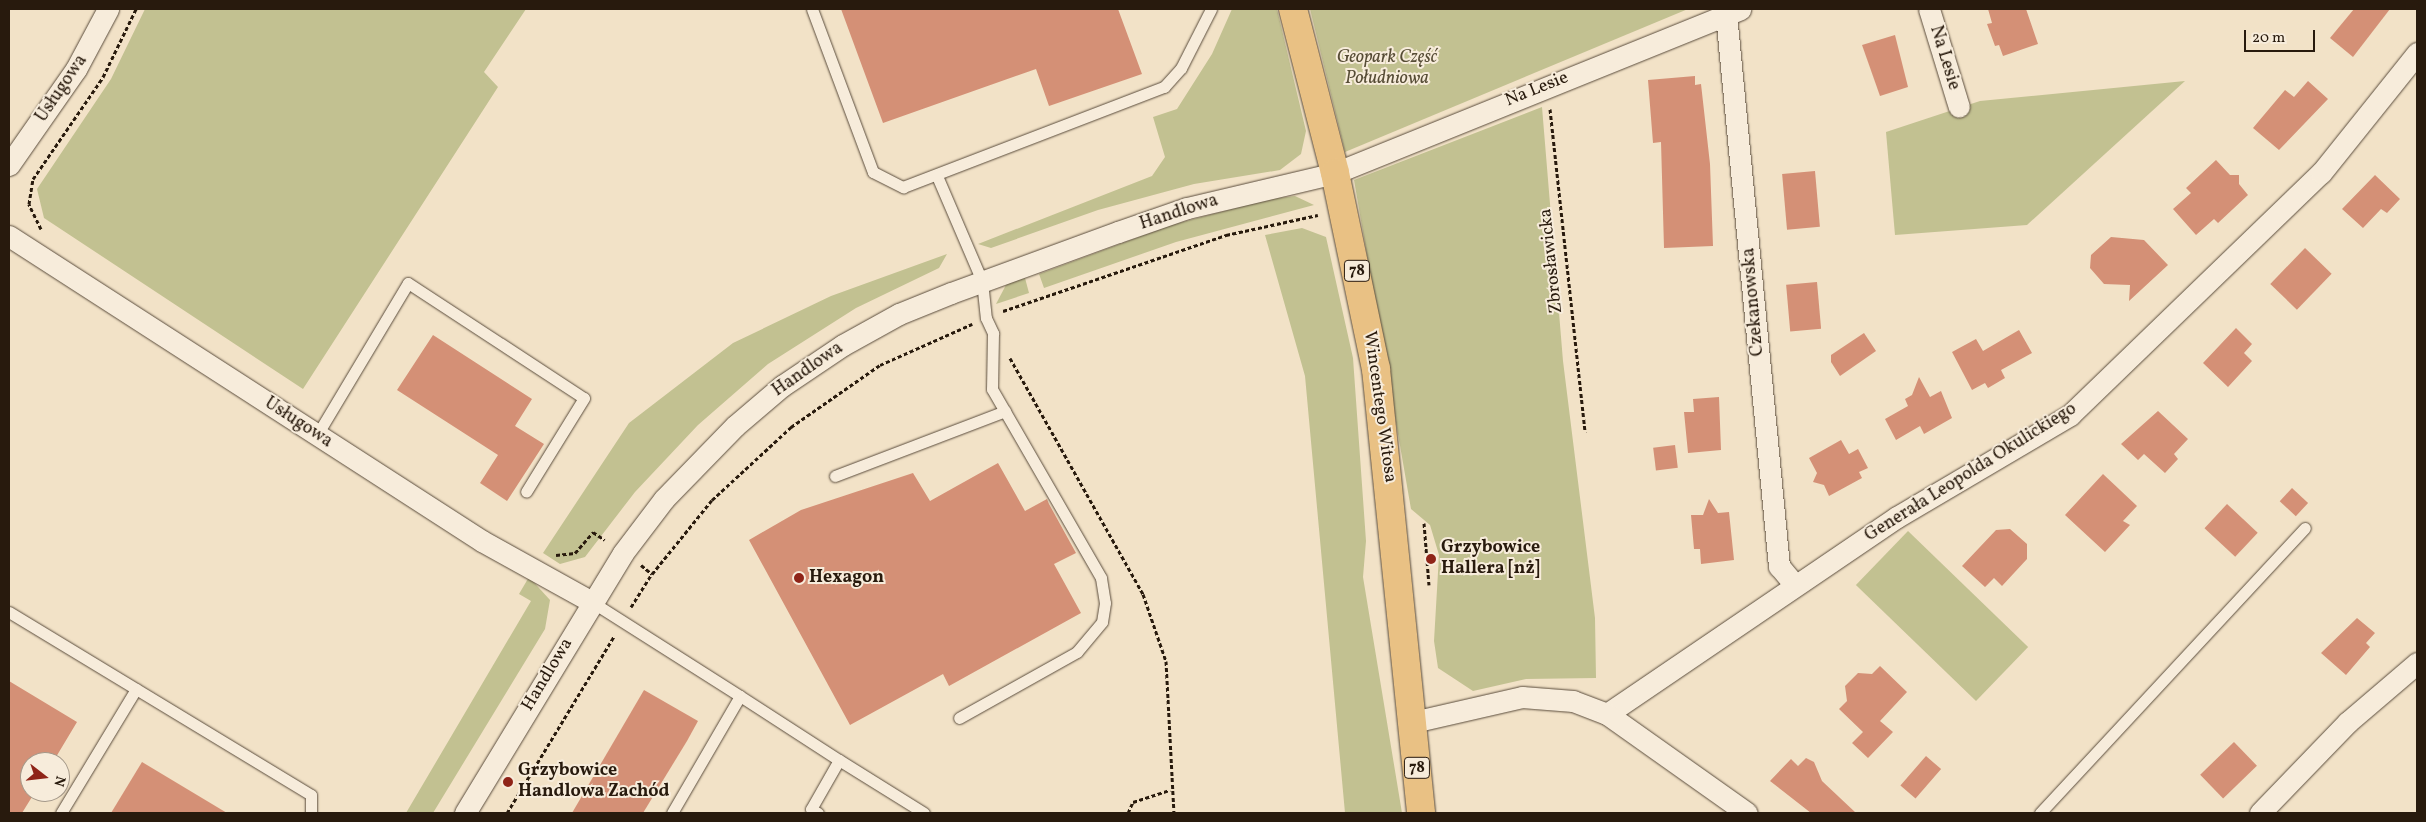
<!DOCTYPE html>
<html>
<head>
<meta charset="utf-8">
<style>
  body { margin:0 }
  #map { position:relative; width:2426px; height:822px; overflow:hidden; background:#f2e2c7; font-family:Vollkorn,serif }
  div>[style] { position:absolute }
  .green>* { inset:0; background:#c2c191; transform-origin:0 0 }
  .building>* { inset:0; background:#d49076; transform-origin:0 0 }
  .path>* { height:3px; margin-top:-1.5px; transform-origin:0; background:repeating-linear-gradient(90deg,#281a0d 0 4px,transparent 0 6.5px) }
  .roads { filter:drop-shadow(0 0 1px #5a4c3c) drop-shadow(0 0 1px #5a4c3c) }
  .service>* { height:11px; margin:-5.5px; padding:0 5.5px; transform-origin:5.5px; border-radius:5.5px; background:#f7ecdb }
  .minor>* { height:21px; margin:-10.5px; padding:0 10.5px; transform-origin:10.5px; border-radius:10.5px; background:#f7ecdb }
  .primary>* { height:28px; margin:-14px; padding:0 14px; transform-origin:14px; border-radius:14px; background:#e9c184 }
  .dots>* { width:14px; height:14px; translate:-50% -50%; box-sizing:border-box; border:2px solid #f7ecdb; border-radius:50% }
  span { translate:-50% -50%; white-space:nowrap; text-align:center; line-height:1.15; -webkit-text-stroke:4px #f7ecdb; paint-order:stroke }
  .shield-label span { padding:1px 4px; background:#f7ecdb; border:1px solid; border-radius:4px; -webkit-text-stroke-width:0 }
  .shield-label { font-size:16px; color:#281a0d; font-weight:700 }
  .street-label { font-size:18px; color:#281a0d }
  .park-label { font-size:18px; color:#564c35; font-style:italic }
  .poi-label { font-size:18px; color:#281a0d; font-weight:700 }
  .left { translate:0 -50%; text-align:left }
  .frame { position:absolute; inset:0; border:10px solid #281a0d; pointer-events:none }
  .north { position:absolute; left:20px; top:752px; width:50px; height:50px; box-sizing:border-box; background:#f7ecdb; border:1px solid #a49889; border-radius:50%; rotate:106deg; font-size:14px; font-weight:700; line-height:20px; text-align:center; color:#281a0d }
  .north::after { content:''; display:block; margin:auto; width:18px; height:22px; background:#8f2418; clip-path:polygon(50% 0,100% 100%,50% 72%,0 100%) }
  .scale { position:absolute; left:2244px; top:30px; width:71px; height:22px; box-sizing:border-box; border:2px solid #281a0d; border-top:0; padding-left:6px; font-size:15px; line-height:18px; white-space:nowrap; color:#281a0d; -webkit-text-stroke:4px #f7ecdb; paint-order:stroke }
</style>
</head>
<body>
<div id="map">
  <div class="green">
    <i style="clip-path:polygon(145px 9px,526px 9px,484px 72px,498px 87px,303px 389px,44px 218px,37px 189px,111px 79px)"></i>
    <i style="clip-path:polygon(1232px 9px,1277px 9px,1306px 131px,1301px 154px,1280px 170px,1194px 184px,1098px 210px,991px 248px,978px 244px,1152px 176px,1165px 157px,1153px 117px,1177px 109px,1212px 54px)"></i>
    <i style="clip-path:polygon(1310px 9px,1688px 9px,1345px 152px)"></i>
    <i style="clip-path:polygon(2185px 81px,2027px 225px,1895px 235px,1886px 132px,1980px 101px)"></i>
    <i style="clip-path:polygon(1542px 107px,1563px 361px,1595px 618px,1596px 678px,1526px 679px,1473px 691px,1438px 668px,1434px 641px,1439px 555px,1430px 525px,1411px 509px,1354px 180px)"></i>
    <i style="clip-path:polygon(1295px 196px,1314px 205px,1176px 242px,1044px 288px,1039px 274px,1171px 225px,1270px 199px)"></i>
    <i style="clip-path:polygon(1302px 228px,1326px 237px,1353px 358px,1366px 541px,1363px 577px,1402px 813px,1345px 813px,1305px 376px,1265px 235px)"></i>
    <i style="clip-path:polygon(947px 254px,939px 268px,856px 308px,768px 364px,698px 425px,635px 492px,585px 557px,560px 564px,543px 553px,629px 423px,733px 343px,831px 296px)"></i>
    <i style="clip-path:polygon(1025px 278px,1029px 293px,996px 304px,1007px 283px)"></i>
    <i style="left:1908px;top:531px;width:167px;height:75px;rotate:44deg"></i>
    <i style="clip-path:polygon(529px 577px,550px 600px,545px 629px,433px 813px,406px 813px,531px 601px,519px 594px)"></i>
  </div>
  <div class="building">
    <i style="clip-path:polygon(841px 9px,1118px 9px,1142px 74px,1049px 106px,1036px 69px,883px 123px)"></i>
    <i style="clip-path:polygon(1988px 9px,2026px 9px,2038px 44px,2003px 56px,1999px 45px,1995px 46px,1987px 24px,1992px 23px)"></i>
    <i style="clip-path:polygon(2354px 9px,2390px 9px,2353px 57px,2330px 38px)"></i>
    <i style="clip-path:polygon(1895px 35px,1908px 87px,1880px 96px,1862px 45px)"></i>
    <i style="clip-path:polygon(1695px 76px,1695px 85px,1701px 84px,1710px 164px,1713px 246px,1664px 248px,1661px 142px,1653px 143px,1648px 80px)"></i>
    <i style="clip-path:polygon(2308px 81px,2328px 99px,2279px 150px,2253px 128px,2285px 90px,2294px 97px)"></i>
    <i style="clip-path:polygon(2216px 160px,2230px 175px,2239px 175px,2239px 184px,2248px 195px,2218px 223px,2214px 219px,2196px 235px,2173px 209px,2191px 193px,2186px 188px)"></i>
    <i style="left:1815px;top:171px;width:56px;height:33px;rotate:85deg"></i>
    <i style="clip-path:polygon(2375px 175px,2400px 199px,2387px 213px,2381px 209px,2363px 228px,2342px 209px)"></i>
    <i style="clip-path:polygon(2111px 237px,2144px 240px,2168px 265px,2129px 301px,2130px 285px,2104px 284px,2090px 268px,2091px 255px)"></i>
    <i style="left:2305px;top:248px;width:37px;height:50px;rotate:44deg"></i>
    <i style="left:1817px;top:282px;width:47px;height:31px;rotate:85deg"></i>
    <i style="clip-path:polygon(2236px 328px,2252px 344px,2244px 353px,2252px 361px,2228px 387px,2203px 363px)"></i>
    <i style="clip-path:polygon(2019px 330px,2032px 353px,2001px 370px,2005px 378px,1988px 388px,1985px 383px,1972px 390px,1952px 352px,1976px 339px,1983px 351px)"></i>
    <i style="clip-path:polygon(1864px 333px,1876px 351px,1840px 376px,1831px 362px,1831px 355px)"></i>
    <i style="clip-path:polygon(433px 335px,532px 399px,515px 426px,544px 444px,507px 501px,480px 483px,498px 455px,397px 390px)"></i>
    <i style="clip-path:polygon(1919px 377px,1930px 397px,1941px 391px,1952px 418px,1924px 434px,1920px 426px,1896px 440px,1885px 419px,1908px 406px,1905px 399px,1912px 395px)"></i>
    <i style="clip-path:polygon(1719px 397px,1721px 450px,1688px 453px,1684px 412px,1694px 412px,1693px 399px)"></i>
    <i style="clip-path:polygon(2158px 411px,2188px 439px,2174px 454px,2178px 459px,2165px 473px,2144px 454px,2138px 460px,2121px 444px)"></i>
    <i style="clip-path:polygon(1841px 440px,1849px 454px,1858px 449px,1868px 468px,1859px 472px,1862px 478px,1829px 496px,1824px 485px,1813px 482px,1817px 473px,1809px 458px)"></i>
    <i style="left:1675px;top:445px;width:23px;height:22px;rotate:83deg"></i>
    <i style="clip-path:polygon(998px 463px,1025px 511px,1047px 499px,1049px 504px,1076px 553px,1054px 564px,1081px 613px,949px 686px,943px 674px,850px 725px,749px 540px,801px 510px,913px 473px,930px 501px)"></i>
    <i style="clip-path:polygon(2103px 474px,2137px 506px,2123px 521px,2130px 525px,2105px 552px,2065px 515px)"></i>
    <i style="left:2292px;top:488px;width:22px;height:18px;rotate:43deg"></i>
    <i style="clip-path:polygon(1709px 499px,1718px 513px,1729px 512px,1734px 560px,1701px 564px,1700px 549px,1694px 549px,1691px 515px,1703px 515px)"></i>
    <i style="left:2227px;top:504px;width:42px;height:33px;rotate:43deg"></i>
    <i style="clip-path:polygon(2010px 529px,2027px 544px,2027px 559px,2002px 586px,1994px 578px,1985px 587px,1962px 566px,1996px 530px)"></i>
    <i style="clip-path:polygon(2357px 618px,2375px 633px,2366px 643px,2370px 647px,2346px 675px,2321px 653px)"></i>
    <i style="clip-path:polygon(1880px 666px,1907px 692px,1880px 721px,1893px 732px,1868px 758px,1852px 743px,1863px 732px,1839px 709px,1847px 701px,1845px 686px,1858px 673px,1872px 674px)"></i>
    <i style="clip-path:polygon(9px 681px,77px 722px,53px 762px,30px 762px,30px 792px,35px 792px,22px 813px,9px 813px)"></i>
    <i style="clip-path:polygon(644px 690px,698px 721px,687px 741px,643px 813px,572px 813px)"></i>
    <i style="left:2234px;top:742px;width:33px;height:47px;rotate:46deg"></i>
    <i style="left:1926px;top:756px;width:20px;height:39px;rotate:41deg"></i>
    <i style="clip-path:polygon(1806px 758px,1814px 762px,1822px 781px,1856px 813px,1811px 813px,1770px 781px,1791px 759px,1798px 766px)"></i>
    <i style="clip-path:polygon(142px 762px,227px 813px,111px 813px)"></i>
  </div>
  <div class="path">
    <i style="left:1550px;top:109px;width:325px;rotate:83.8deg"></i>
    <i style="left:41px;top:229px;width:28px;rotate:-116deg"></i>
    <i style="left:29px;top:204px;width:25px;rotate:-81deg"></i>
    <i style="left:33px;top:179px;width:124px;rotate:-55.5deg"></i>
    <i style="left:103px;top:77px;width:76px;rotate:-64.1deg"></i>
    <i style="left:1003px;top:311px;width:236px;rotate:-18.8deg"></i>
    <i style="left:1226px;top:235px;width:94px;rotate:-12.3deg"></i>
    <i style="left:1010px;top:358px;width:271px;rotate:60.6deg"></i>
    <i style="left:1143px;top:594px;width:71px;rotate:71.1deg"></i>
    <i style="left:1166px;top:661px;width:152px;rotate:87deg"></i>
    <i style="left:1424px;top:523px;width:62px;rotate:85.4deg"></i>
    <i style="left:556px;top:555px;width:19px;rotate:-6deg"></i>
    <i style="left:575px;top:553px;width:28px;rotate:-49deg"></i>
    <i style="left:593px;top:532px;width:14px;rotate:34deg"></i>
    <i style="left:641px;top:565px;width:14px;rotate:39deg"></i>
    <i style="left:631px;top:607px;width:39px;rotate:-58deg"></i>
    <i style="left:652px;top:574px;width:95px;rotate:-51deg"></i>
    <i style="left:712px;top:500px;width:108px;rotate:-42.7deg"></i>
    <i style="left:791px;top:427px;width:108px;rotate:-34.9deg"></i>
    <i style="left:880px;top:365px;width:101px;rotate:-24deg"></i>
    <i style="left:507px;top:813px;width:207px;rotate:-58.8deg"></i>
    <i style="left:1128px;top:813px;width:12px;rotate:-66deg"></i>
    <i style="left:1133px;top:802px;width:39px;rotate:-18deg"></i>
  </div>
  <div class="roads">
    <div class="service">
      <i style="left:812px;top:9px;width:174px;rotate:69.5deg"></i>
      <i style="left:873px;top:172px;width:34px;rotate:27deg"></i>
      <i style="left:903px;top:187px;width:280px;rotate:-21deg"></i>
      <i style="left:1164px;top:87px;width:25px;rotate:-48deg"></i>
      <i style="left:1181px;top:68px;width:66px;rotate:-63deg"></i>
      <i style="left:937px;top:176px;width:114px;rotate:66.8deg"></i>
      <i style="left:982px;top:281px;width:37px;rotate:84deg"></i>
      <i style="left:986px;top:318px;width:17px;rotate:65deg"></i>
      <i style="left:993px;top:333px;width:56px;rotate:91deg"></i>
      <i style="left:992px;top:389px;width:218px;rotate:60deg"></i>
      <i style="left:1101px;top:578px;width:25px;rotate:81deg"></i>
      <i style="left:1105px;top:603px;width:19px;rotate:99deg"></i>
      <i style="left:1102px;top:622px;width:39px;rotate:130deg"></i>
      <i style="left:1077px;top:652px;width:135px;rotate:150.8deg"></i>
      <i style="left:317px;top:435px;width:177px;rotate:-59.1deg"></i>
      <i style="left:408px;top:283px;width:210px;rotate:33.2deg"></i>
      <i style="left:584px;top:398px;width:110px;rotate:121.7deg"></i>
      <i style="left:835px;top:476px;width:182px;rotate:-20.9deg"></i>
      <i style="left:592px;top:602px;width:175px;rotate:32.4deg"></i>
      <i style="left:740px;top:696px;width:135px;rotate:120.2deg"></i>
      <i style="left:9px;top:612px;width:353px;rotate:31.2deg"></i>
      <i style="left:311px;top:795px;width:18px;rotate:90deg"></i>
      <i style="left:740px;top:696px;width:118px;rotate:32.9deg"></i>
      <i style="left:839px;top:760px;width:56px;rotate:119.7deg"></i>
      <i style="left:811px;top:809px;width:8px;rotate:30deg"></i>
      <i style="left:839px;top:760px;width:100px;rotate:31.9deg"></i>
      <i style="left:61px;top:813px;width:145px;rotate:-58.8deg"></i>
      <i style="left:2040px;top:813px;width:389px;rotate:-47.1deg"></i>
    </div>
    <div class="minor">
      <i style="left:1929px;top:9px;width:102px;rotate:73deg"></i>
      <i style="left:1726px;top:14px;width:555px;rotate:84.52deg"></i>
      <i style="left:1779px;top:566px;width:25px;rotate:50deg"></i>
      <i style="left:9px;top:165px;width:117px;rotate:-55.1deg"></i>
      <i style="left:76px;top:69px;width:68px;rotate:-61.9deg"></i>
      <i style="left:9px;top:236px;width:563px;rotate:32.81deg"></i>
      <i style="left:482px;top:541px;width:126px;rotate:29deg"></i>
      <i style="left:1607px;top:714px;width:351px;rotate:-34.2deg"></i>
      <i style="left:1897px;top:517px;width:201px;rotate:-30.5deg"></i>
      <i style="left:2070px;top:415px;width:349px;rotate:-44deg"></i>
      <i style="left:2321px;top:173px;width:154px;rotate:-51.3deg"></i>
      <i style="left:1413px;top:722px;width:112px;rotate:-12.9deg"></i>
      <i style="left:1522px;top:697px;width:51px;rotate:4.5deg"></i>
      <i style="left:1573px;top:701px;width:36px;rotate:21deg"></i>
      <i style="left:1607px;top:714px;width:171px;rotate:35.3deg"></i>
      <i style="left:465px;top:813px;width:304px;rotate:-58.7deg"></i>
      <i style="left:623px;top:553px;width:68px;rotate:-52.8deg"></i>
      <i style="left:664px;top:499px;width:102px;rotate:-45.8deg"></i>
      <i style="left:735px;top:426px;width:62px;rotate:-40.4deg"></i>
      <i style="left:782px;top:386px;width:73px;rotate:-33.9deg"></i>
      <i style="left:843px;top:345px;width:64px;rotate:-29deg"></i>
      <i style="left:899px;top:314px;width:56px;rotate:-22deg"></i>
      <i style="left:951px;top:293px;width:178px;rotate:-20.1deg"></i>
      <i style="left:1118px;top:232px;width:73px;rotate:-19.2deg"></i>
      <i style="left:1187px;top:208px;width:152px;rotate:-13.3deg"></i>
      <i style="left:1335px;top:173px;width:437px;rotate:-22deg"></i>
      <i style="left:2260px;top:813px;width:127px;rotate:-46deg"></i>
      <i style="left:2348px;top:722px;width:91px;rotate:-40.5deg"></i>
    </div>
    <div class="primary">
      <i style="left:1293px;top:9px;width:169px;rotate:75.6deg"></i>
      <i style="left:1335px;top:173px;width:200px;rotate:78.2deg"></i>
      <i style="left:1376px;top:369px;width:446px;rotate:84.2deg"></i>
    </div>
  </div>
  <div class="dots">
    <i style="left:1431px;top:559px;background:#8f2418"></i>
    <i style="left:799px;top:578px;background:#8f2418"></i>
    <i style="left:508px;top:782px;background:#8f2418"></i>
  </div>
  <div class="shield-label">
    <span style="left:1357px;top:271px">78</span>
    <span style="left:1417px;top:768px">78</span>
  </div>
  <div class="street-label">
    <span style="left:1944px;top:58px;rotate:73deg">Na Lesie</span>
    <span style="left:62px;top:89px;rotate:-56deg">Usługowa</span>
    <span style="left:1537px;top:90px;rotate:-22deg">Na Lesie</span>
    <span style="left:1179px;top:213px;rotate:-18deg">Handlowa</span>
    <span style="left:1552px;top:261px;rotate:-96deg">Zbrosławicka</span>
    <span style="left:1754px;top:302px;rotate:-95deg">Czekanowska</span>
    <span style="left:808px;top:370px;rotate:-35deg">Handlowa</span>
    <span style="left:1379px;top:407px;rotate:82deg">Wincentego Witosa</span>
    <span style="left:298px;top:423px;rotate:33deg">Usługowa</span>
    <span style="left:1971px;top:473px;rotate:-32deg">Generała Leopolda Okulickiego</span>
    <span style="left:548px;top:675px;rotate:-59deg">Handlowa</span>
  </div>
  <div class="park-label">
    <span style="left:1387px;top:69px">Geopark Część<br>Południowa</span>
  </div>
  <div class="poi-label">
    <span class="left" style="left:1441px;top:559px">Grzybowice<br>Hallera [nż]</span>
    <span class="left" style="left:809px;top:578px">Hexagon</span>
    <span class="left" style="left:518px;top:782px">Grzybowice<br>Handlowa Zachód</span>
  </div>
  <div class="frame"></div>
  <div class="north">N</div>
  <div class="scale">20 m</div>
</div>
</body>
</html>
